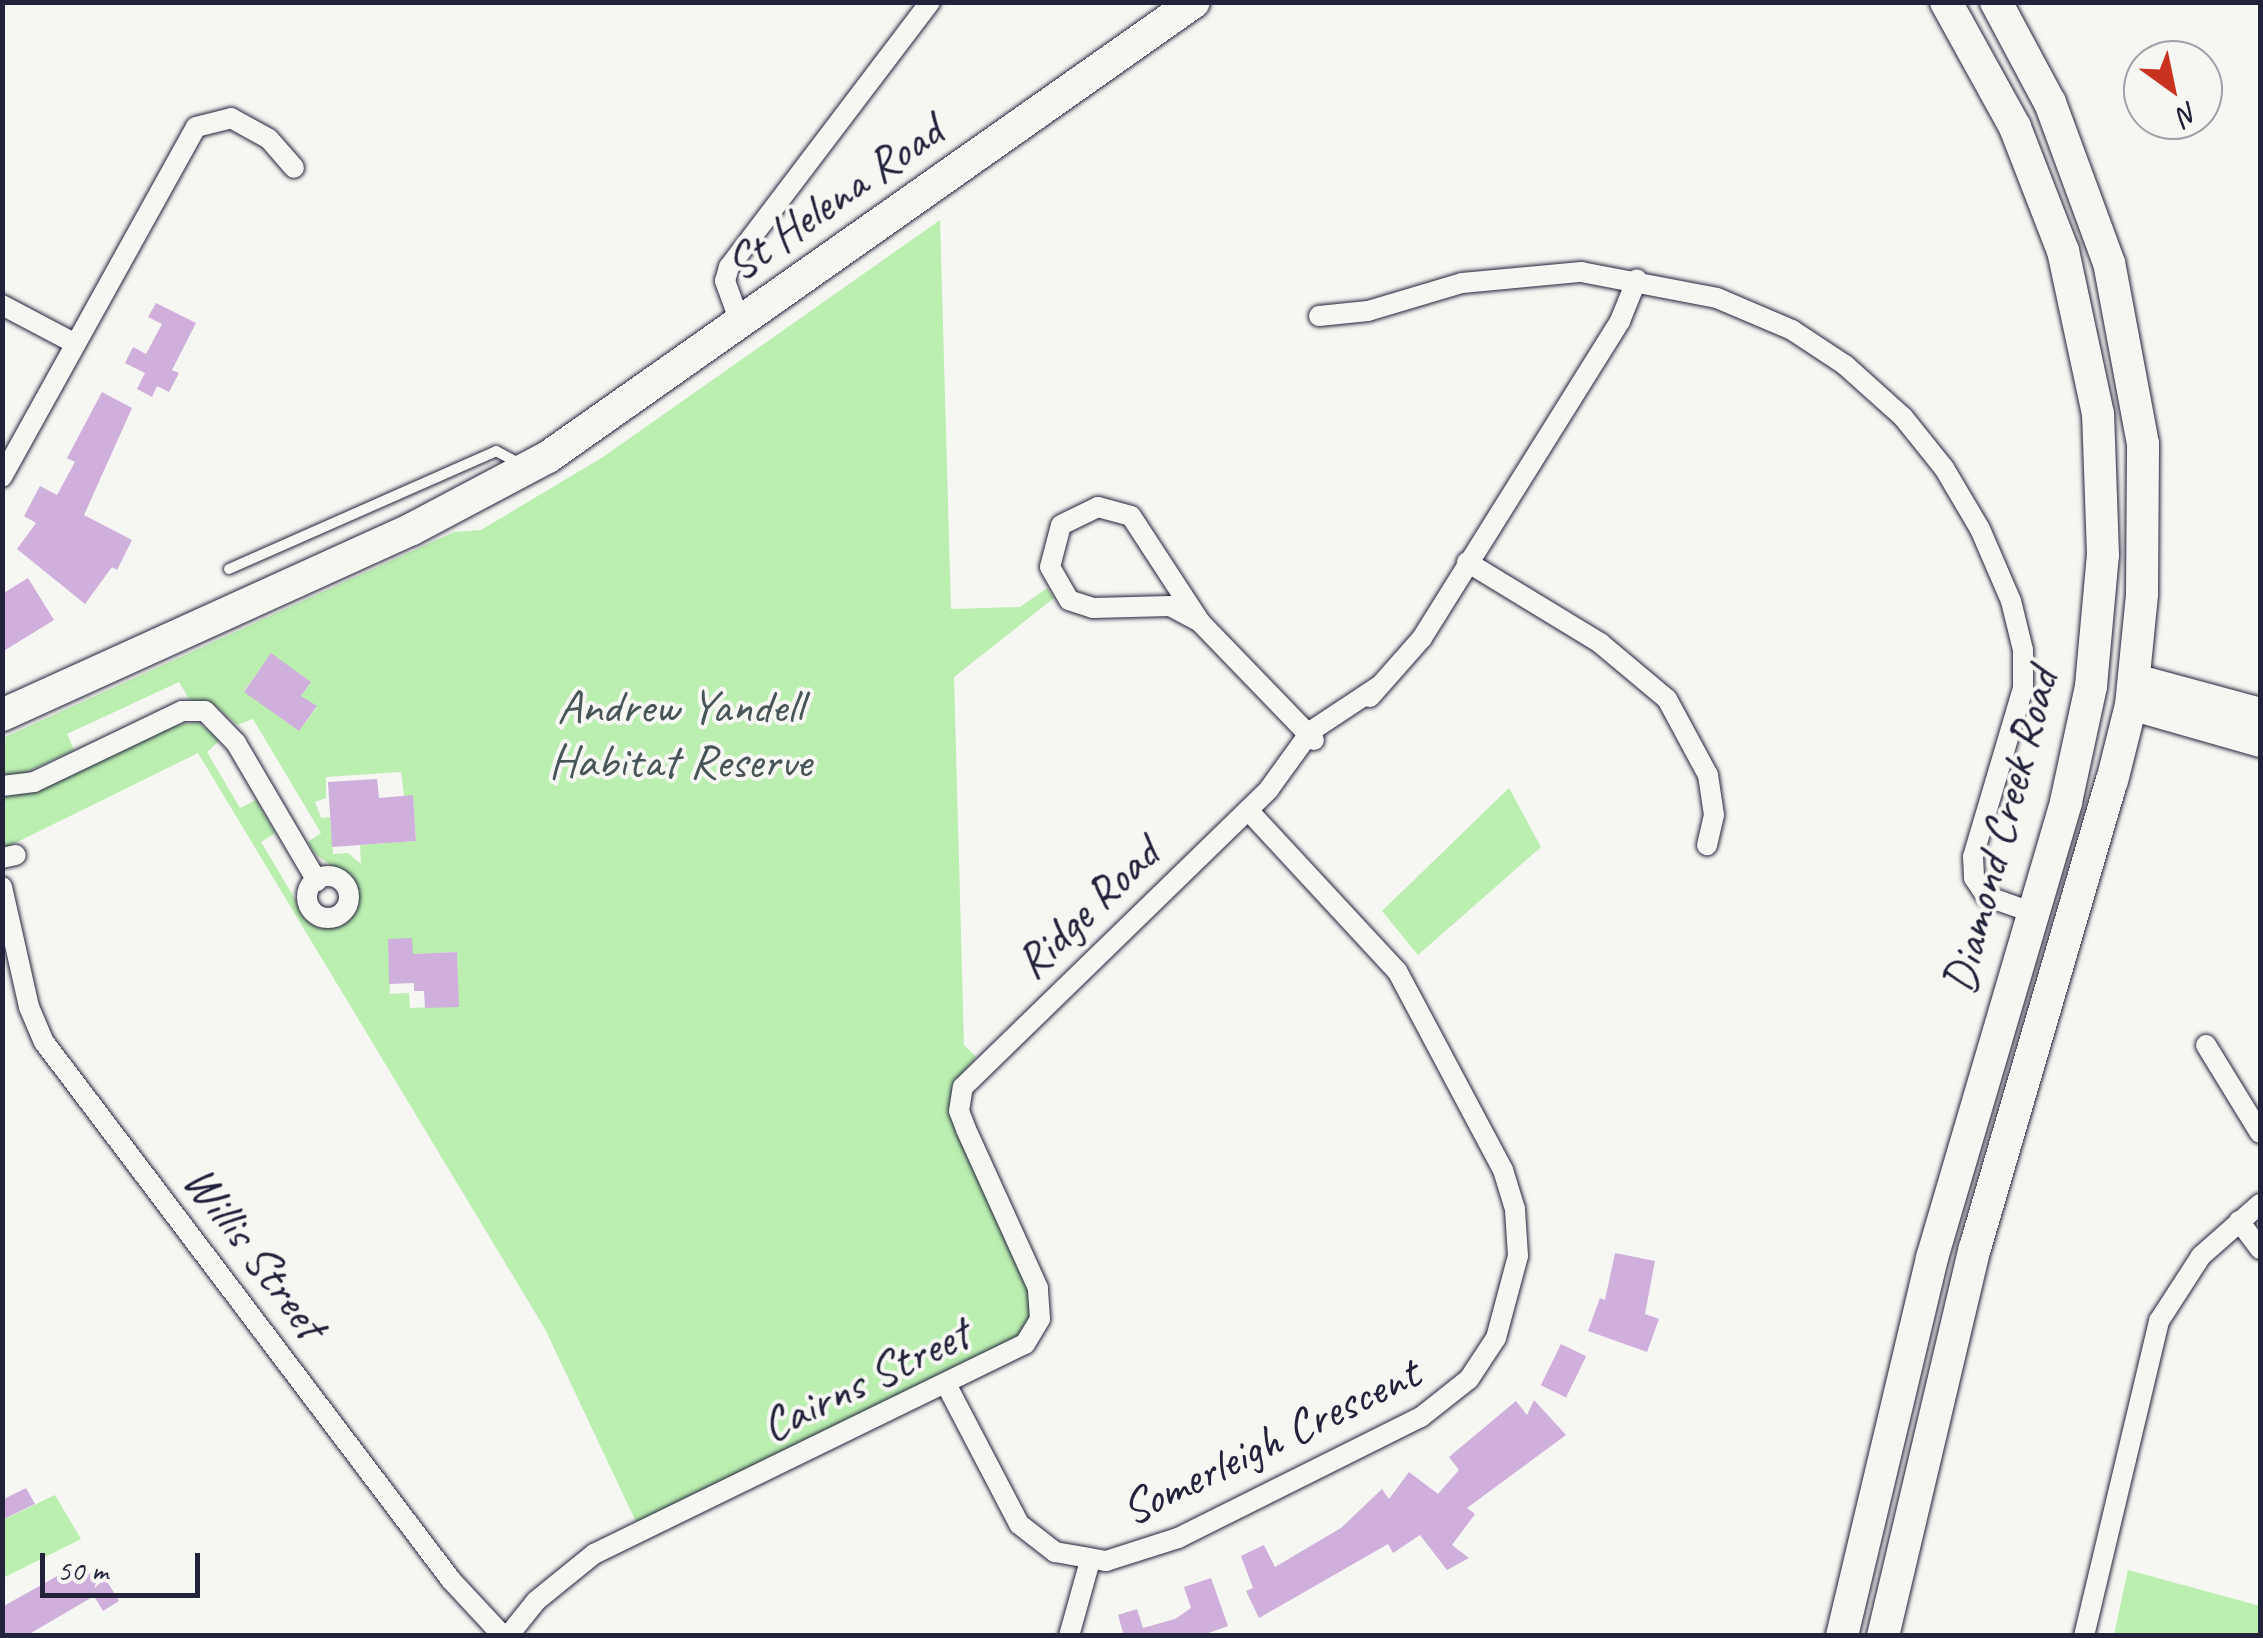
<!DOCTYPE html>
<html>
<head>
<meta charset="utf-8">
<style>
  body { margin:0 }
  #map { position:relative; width:2263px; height:1638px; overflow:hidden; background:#f6f6f2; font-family:Caveat,sans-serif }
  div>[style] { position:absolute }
  .green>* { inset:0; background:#baefb0 }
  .building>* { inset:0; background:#cfafdb; transform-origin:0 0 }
  .roads { filter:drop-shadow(0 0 2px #22223b) drop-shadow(0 0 2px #22223b) }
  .lane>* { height:10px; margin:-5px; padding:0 5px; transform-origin:5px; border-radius:5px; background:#f6f6f2 }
  .street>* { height:20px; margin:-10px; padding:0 10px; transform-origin:10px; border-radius:10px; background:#f6f6f2 }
  .street>.ring { margin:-10px; padding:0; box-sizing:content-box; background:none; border:20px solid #f6f6f2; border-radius:50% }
  .secondary>* { height:30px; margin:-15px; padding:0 15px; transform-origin:15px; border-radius:15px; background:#f6f6f2 }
  .primary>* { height:32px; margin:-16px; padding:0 16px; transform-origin:16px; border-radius:16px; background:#f6f6f2 }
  span { translate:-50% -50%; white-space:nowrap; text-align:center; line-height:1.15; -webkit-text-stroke:8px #f6f6f2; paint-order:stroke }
  .street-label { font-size:48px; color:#22223b }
  .park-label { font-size:48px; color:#485558 }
  .frame { position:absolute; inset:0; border:5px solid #22223b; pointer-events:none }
  .north { position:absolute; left:2123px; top:40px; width:100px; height:100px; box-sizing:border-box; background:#f6f6f2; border:2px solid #a1a1a9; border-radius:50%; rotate:147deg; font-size:28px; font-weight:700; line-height:40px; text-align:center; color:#22223b }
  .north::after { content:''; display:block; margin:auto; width:35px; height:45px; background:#c8321e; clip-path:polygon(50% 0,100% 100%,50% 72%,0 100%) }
  .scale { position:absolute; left:40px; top:1553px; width:160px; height:45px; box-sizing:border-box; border:5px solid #22223b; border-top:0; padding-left:12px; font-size:30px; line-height:35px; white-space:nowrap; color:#22223b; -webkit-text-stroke:8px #f6f6f2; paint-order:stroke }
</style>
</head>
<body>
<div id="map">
  <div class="green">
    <i style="clip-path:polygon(evenodd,940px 220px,951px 609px,1020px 607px,1047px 588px,1054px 598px,954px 677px,964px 1045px,976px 1057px,954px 1085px,1034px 1308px,1021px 1339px,638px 1526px,545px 1329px,198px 753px,3px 849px,3px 798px,41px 789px,174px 726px,197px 722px,220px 740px,207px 752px,240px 808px,256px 800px,275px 833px,261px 842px,307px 919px,319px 928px,343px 924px,358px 904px,354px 882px,315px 854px,308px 842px,321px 833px,253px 719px,237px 725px,215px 705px,189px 699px,179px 682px,67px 734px,74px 750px,25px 773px,3px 776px,3px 738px,454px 532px,481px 530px,603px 457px,940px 220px,271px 654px,311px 682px,301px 696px,317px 707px,299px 731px,244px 691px,271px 654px,940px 220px,401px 772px,404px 796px,413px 796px,416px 841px,360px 845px,361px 864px,348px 853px,333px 854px,330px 817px,321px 818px,315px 802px,326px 798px,326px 777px,401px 772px,940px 220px,388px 940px,413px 954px,457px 952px,458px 1006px,410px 1008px,409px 993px,390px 994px,388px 940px)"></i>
    <i style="clip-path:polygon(1509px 788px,1541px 847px,1418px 955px,1382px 911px)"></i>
    <i style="clip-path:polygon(55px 1495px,81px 1539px,3px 1578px,3px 1520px)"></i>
    <i style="clip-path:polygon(2128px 1570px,2260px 1606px,2260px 1635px,2114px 1635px)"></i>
  </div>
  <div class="building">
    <i style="clip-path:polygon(156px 303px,196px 323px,172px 370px,179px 373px,169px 392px,157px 386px,152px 397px,137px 389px,145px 373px,125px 363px,133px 347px,146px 354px,162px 324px,148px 317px)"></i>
    <i style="clip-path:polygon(102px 392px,132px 408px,84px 515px,132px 540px,117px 570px,112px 567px,85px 604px,17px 549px,36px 523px,24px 516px,40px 486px,57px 495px,75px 462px,67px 458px)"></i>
    <i style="clip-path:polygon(28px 578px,54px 620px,2px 652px,2px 594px)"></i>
    <i style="clip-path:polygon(271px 653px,311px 682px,301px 696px,317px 706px,299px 731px,244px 692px)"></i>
    <i style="clip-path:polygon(377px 779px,379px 798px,413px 795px,416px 841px,332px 847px,328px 782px)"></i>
    <i style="clip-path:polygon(412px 938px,413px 954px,457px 952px,459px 1007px,425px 1008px,424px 991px,414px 991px,414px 983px,389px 984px,388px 939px)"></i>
    <i style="clip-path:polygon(1615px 1253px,1655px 1261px,1645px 1314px,1659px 1319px,1647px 1352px,1588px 1331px,1600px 1298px,1605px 1300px)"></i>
    <i style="left:1561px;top:1344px;width:28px;height:46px;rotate:26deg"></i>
    <i style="clip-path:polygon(1534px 1400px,1566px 1435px,1467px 1508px,1475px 1514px,1452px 1545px,1469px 1558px,1447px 1570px,1420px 1535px,1393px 1553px,1388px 1544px,1259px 1618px,1246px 1591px,1253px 1588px,1241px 1556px,1264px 1545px,1275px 1567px,1341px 1528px,1382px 1489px,1389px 1499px,1409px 1472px,1438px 1494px,1459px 1470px,1449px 1457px,1516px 1401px,1527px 1415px)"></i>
    <i style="clip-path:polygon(26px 1488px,35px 1504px,2px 1520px,2px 1500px)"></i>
    <i style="clip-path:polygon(99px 1568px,119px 1601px,103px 1611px,94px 1596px,26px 1636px,2px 1636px,2px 1607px,68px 1570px,75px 1582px)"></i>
    <i style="clip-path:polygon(1211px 1578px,1228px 1626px,1200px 1636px,1124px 1636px,1118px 1615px,1137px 1609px,1143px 1628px,1175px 1619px,1191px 1608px,1184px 1587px)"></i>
  </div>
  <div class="roads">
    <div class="lane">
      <i style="left:229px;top:569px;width:292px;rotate:-23.8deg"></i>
      <i style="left:496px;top:451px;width:30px;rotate:28deg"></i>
    </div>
    <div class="street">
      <i style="left:2px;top:305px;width:81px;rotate:27.8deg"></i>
      <i style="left:1319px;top:316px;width:49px;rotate:-5.8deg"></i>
      <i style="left:1368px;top:311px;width:98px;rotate:-16.6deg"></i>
      <i style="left:1462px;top:283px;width:120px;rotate:-5.3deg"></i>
      <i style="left:1581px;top:272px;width:138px;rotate:10.8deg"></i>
      <i style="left:1717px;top:298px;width:82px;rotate:23.1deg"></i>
      <i style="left:1792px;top:330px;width:64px;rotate:33.4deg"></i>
      <i style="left:1845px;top:365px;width:78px;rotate:41.9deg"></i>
      <i style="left:1903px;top:417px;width:65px;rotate:51.2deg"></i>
      <i style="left:1944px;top:468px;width:71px;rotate:59.5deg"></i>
      <i style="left:1980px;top:529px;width:78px;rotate:66.7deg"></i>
      <i style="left:2011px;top:601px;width:50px;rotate:76.2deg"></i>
      <i style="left:2023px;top:650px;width:38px;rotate:90deg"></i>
      <i style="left:2023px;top:688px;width:176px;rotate:106.5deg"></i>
      <i style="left:1973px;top:857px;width:21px;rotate:87deg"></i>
      <i style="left:1974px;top:878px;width:22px;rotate:56deg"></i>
      <i style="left:1986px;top:896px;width:48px;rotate:19.6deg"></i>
      <i style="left:740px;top:322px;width:44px;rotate:-110.1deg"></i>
      <i style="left:725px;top:281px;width:15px;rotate:-74deg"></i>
      <i style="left:729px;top:267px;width:333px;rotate:-52.8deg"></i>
      <i style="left:2px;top:477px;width:400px;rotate:-61deg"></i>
      <i style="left:196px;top:127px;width:36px;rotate:-14deg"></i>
      <i style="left:231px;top:118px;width:43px;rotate:28.9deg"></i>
      <i style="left:269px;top:139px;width:38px;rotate:49deg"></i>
      <i style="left:1467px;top:562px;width:156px;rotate:31.3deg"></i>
      <i style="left:1600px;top:643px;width:87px;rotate:39.9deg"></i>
      <i style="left:1667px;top:699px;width:86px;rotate:61.7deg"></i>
      <i style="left:1708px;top:775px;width:40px;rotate:81.5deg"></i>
      <i style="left:1714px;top:815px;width:31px;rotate:103deg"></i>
      <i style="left:1200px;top:622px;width:34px;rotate:-152deg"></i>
      <i style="left:1170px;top:606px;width:77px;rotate:178.5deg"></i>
      <i style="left:1093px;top:608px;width:25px;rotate:-162deg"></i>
      <i style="left:1069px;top:600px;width:38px;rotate:-120deg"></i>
      <i style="left:1050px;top:567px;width:43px;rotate:-75.3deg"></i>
      <i style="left:1061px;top:525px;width:41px;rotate:-25.9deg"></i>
      <i style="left:1098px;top:507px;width:34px;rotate:15deg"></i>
      <i style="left:1131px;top:516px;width:126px;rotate:56.9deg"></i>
      <i style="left:1200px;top:622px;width:164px;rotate:46deg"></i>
      <i style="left:1370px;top:697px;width:79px;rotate:-48.6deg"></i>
      <i style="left:1422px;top:638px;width:374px;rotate:-58deg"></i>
      <i style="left:1620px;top:321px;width:45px;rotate:-68deg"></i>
      <i style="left:2px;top:786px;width:32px;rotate:-7deg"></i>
      <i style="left:34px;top:782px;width:164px;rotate:-25.6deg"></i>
      <i style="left:182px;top:711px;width:23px"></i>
      <i style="left:205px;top:711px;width:45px;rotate:45.9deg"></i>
      <i style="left:236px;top:743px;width:160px;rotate:59.6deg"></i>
      <i style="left:2px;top:858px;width:14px;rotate:-12deg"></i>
      <i class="ring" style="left:307px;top:876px;width:22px;height:22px"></i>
      <i style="left:2px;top:887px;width:123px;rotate:77.3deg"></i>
      <i style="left:29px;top:1007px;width:38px;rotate:67deg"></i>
      <i style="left:44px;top:1042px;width:675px;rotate:52.89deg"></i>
      <i style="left:451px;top:1580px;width:76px;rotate:47.1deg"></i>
      <i style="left:2206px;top:1045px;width:103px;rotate:58.5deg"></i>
      <i style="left:2239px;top:1221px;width:35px;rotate:53deg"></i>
      <i style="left:947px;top:1386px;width:156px;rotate:62.4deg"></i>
      <i style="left:1019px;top:1524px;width:46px;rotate:37.9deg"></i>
      <i style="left:1055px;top:1552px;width:52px;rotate:10deg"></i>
      <i style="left:1106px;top:1561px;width:76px;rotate:-17.7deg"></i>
      <i style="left:1178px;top:1538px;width:271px;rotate:-26.5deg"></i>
      <i style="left:1421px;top:1417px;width:61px;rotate:-38.4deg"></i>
      <i style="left:1469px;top:1379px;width:49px;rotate:-56.6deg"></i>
      <i style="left:1496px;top:1338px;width:85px;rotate:-75deg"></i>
      <i style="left:1518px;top:1256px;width:47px;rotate:-93.7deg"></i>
      <i style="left:1515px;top:1209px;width:41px;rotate:-107.1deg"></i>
      <i style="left:1503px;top:1170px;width:225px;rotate:-118deg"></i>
      <i style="left:1397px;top:971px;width:219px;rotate:-132.8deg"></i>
      <i style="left:508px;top:1636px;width:45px;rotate:-51.3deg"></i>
      <i style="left:536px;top:1601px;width:75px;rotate:-39deg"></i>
      <i style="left:594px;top:1554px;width:479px;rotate:-26deg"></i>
      <i style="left:1025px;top:1344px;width:29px;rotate:-59deg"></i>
      <i style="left:1040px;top:1319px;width:31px;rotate:-94deg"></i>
      <i style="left:1038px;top:1288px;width:175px;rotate:-114.4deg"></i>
      <i style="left:966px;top:1129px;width:19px;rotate:-111deg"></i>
      <i style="left:959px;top:1111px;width:24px;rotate:-81deg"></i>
      <i style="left:963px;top:1087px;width:427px;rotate:-44.2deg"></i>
      <i style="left:1269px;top:789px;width:72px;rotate:-54.1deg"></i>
      <i style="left:1311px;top:731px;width:82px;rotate:-33.5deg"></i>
      <i style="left:1069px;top:1636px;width:78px;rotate:-74.4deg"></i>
      <i style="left:2084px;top:1636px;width:324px;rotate:-76.6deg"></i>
      <i style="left:2159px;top:1321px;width:77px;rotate:-57.1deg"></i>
      <i style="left:2201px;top:1256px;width:79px;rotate:-41.4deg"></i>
    </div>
    <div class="secondary">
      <i style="left:2135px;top:679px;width:130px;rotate:15.2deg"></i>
      <i style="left:2131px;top:705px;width:134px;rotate:16deg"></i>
    </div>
    <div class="primary">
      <i style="left:2px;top:715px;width:450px;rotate:-24.4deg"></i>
      <i style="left:412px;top:529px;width:154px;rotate:-27.9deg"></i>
      <i style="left:548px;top:457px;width:790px;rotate:-35.16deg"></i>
      <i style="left:1842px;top:1636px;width:389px;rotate:-76.6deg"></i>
      <i style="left:1932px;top:1258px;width:475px;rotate:-73.6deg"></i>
      <i style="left:2066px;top:802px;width:119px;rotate:-77.8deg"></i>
      <i style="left:2091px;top:686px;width:132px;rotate:-84.8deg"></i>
      <i style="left:2103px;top:555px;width:141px;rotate:-92deg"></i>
      <i style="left:2098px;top:414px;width:167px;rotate:-102.1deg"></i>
      <i style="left:2063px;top:251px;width:133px;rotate:-111.2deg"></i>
      <i style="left:2015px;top:127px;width:143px;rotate:-118.9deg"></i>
      <i style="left:1883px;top:1636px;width:399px;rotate:-76.7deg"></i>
      <i style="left:1975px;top:1248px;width:487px;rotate:-73.7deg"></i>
      <i style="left:2112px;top:781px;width:78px;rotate:-76deg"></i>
      <i style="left:2131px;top:705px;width:112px;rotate:-84.3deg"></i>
      <i style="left:2142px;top:594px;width:150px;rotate:-89.6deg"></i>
      <i style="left:2143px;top:444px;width:184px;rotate:-100.6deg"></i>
      <i style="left:2109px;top:263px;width:171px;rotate:-110.2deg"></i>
      <i style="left:2050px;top:103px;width:115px;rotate:-118.1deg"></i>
    </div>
  </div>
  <div class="street-label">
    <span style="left:834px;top:198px;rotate:-35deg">St Helena Road</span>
    <span style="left:2000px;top:831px;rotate:-75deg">Diamond Creek Road</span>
    <span style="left:1087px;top:908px;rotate:-44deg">Ridge Road</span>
    <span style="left:255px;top:1252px;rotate:53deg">Willis Street</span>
    <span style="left:865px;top:1380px;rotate:-26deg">Cairns Street</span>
    <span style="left:1270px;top:1441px;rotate:-26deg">Somerleigh Crescent</span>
  </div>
  <div class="park-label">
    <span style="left:680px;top:734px">Andrew Yandell<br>Habitat Reserve</span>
  </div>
  <div class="frame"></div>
  <div class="north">N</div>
  <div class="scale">50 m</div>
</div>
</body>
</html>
